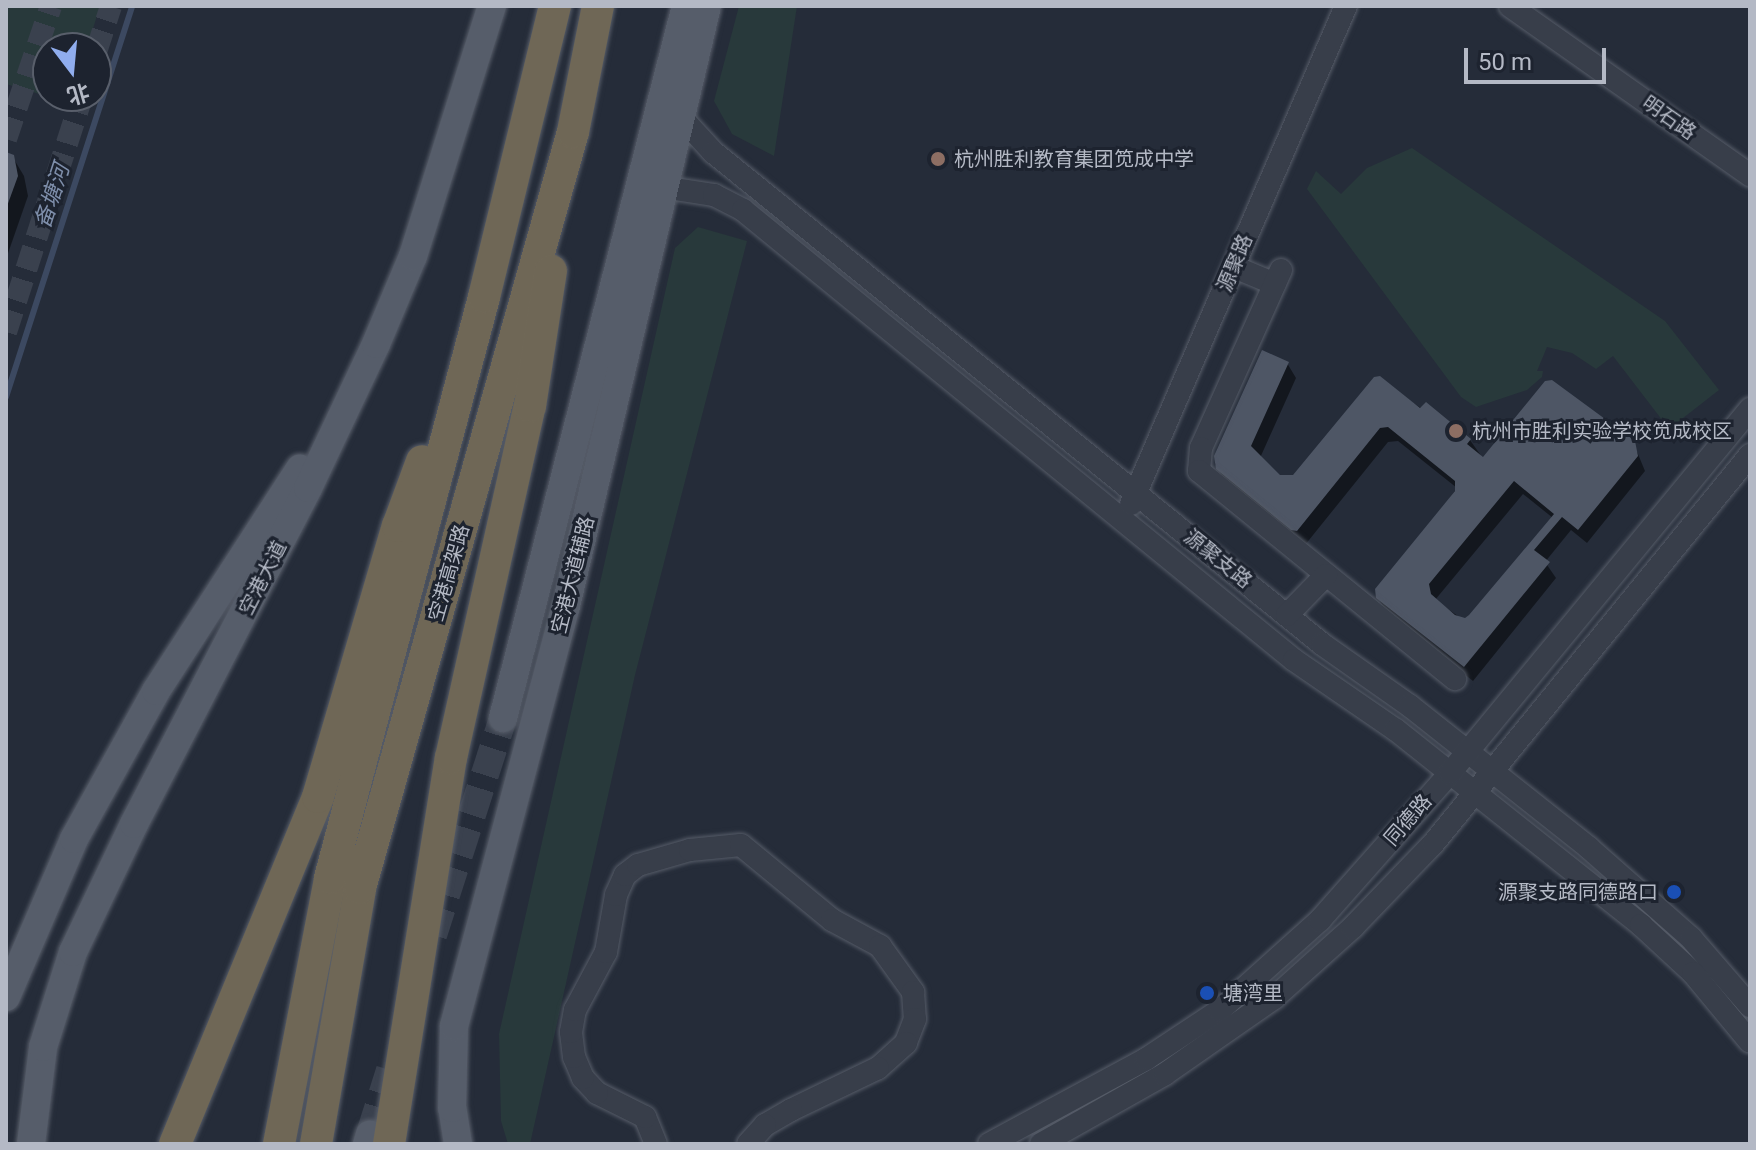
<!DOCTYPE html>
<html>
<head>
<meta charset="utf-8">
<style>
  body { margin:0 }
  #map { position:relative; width:1756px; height:1150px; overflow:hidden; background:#252c39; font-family:Roboto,"Noto Sans SC",sans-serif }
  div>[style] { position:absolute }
  .green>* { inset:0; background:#28393b }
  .shadow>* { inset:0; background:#0007 }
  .stream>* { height:6px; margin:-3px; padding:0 3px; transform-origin:3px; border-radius:3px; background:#3c4961 }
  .building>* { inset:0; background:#4e5665 }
  .minor-tunnel>* { height:22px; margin-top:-11px; transform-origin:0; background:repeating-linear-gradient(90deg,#3a414e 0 22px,transparent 0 33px) }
  .major-tunnel>* { height:28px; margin-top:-14px; transform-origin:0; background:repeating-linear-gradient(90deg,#3a414e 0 28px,transparent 0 42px) }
  .roads { filter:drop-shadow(0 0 2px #565c68) drop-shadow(0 0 2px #565c68) }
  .minor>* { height:22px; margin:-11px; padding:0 11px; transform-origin:11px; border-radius:11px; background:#383e4a }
  .major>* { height:28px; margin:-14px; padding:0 14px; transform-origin:14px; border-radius:14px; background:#565d6a }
  .highway>* { height:32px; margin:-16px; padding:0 16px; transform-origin:16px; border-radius:16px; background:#6f6756 }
  .dots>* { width:22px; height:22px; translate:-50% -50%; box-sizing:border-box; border:4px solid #1d232f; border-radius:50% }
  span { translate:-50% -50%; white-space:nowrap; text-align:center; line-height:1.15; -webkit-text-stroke:6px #1d232f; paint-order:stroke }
  .street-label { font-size:20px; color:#b4b9c5 }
  .poi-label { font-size:20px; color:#b4b9c5 }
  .left { translate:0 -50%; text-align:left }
  .right { translate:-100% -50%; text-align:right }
  .water-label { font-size:22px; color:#7e8eaa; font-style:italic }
  .frame { position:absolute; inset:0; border:8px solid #b4b9c5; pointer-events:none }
  .north { position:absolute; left:32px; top:32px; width:80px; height:80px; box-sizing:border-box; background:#1d232f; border:2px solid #595f6b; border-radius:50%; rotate:164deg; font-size:22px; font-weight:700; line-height:32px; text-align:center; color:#b4b9c5 }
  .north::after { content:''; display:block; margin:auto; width:28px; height:36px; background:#90adee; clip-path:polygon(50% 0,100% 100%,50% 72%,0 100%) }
  .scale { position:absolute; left:1464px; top:48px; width:142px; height:36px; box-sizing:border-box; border:4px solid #b4b9c5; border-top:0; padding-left:10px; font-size:24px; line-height:28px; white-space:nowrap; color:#b4b9c5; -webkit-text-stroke:6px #1d232f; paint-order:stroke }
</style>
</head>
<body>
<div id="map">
  <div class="green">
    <i style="clip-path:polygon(6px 6px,100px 6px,87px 48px,48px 48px,48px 96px,57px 96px,56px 99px,6px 84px)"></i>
    <i style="clip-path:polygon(739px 6px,797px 6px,774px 156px,732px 134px,714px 101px)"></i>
    <i style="clip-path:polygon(1412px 148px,1665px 321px,1719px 390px,1669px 429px,1613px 356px,1596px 369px,1572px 353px,1547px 347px,1537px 371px,1543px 371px,1542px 377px,1527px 390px,1476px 407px,1461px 397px,1307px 189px,1316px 171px,1341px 194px,1367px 168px)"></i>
    <i style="clip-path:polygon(698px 227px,747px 241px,635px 675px,530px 1144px,508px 1144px,501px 1121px,499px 1034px,675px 248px)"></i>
  </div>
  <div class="shadow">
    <i style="clip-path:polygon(6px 154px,12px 156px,24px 176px,28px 196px,6px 259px)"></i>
    <i style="clip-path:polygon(evenodd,1263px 353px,1287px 363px,1296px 378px,1260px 458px,1280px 477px,1294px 477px,1375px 378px,1470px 440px,1484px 460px,1633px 442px,1645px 471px,1587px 543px,1571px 530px,1545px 562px,1556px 578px,1473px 681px,1387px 613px,1378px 598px,1457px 488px,1398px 441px,1388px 442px,1305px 545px,1224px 479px,1215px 464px,1263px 353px,1523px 494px,1553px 518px,1465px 621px,1435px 600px,1523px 494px)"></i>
  </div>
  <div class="stream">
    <i style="left:6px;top:397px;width:411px;rotate:-72.1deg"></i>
  </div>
  <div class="building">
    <i style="clip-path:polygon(6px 152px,14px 155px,18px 176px,6px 209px)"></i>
    <i style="clip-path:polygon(evenodd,1262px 350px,1289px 362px,1251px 446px,1280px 475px,1293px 475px,1374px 377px,1380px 376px,1420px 408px,1426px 402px,1471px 439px,1467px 444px,1483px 457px,1545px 381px,1552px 380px,1635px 441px,1638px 456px,1578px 530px,1562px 517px,1534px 550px,1550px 562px,1464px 667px,1376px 598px,1375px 589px,1455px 491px,1455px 481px,1388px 427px,1380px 428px,1297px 531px,1291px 530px,1216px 469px,1214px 456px,1262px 350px,1514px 481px,1554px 514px,1469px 615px,1465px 618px,1455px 615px,1431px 594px,1429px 584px,1514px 481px)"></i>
  </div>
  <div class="minor-tunnel">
    <i style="left:96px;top:52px;width:48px;rotate:-71.9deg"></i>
    <i style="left:6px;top:139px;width:140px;rotate:-71.3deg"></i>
    <i style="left:6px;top:332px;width:248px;rotate:-72.1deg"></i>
  </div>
  <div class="major-tunnel">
    <i style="left:433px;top:935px;width:228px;rotate:-72.1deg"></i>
    <i style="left:370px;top:1134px;width:67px;rotate:-72.6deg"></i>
  </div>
  <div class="roads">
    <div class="minor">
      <i style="left:1510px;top:6px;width:294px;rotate:35.2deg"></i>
      <i style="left:680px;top:116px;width:49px;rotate:47.5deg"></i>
      <i style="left:713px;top:152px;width:783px;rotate:38.93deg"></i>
      <i style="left:1322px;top:644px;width:108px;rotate:35.2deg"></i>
      <i style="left:1410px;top:706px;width:228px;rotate:38.4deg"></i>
      <i style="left:1589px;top:848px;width:136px;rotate:41.4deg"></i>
      <i style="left:1691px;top:938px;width:90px;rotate:49.1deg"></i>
      <i style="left:662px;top:187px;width:53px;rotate:8.7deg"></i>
      <i style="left:714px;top:195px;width:33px;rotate:27deg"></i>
      <i style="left:743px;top:210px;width:711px;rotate:39.24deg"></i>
      <i style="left:1294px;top:660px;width:124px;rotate:34.5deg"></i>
      <i style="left:1396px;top:730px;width:313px;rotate:38.5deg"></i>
      <i style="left:1641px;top:925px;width:71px;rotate:42.7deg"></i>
      <i style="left:1693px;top:973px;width:89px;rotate:50.4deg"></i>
      <i style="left:1234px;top:267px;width:44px;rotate:22.5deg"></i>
      <i style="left:1281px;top:270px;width:195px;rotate:114.2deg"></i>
      <i style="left:1201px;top:448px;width:23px;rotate:95deg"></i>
      <i style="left:1199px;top:471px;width:330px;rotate:39.1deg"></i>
      <i style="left:1131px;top:504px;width:542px;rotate:-66.65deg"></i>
      <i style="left:1287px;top:615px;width:56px;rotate:-45.7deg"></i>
      <i style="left:656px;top:1144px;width:29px;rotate:-112deg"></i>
      <i style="left:645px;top:1117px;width:54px;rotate:-153.4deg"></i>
      <i style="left:597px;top:1093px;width:21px;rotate:-133deg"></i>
      <i style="left:583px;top:1078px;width:23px;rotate:-113deg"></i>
      <i style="left:574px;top:1057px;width:25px;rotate:-97deg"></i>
      <i style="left:571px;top:1032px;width:22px;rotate:-80deg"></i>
      <i style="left:575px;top:1010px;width:66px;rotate:-61.9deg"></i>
      <i style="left:606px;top:952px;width:58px;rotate:-80deg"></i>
      <i style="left:616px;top:895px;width:22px;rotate:-66deg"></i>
      <i style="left:625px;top:875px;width:16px;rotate:-38deg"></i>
      <i style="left:638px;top:865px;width:54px;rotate:-16.1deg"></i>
      <i style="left:690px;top:850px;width:51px;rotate:-5.6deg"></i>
      <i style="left:741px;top:845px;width:118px;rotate:39.5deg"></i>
      <i style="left:832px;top:920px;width:55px;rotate:28.4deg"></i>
      <i style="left:880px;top:946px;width:57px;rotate:54.3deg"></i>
      <i style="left:913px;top:992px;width:27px;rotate:86deg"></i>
      <i style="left:915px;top:1019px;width:26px;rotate:111deg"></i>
      <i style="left:906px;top:1043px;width:38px;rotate:138deg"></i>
      <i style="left:878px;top:1068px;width:97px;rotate:154.2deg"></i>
      <i style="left:791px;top:1110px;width:30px;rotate:150deg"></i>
      <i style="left:765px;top:1125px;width:25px;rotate:132deg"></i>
      <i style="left:989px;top:1144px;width:179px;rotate:-28.4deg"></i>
      <i style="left:1146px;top:1059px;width:89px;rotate:-33.5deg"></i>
      <i style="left:1220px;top:1010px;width:135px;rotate:-42deg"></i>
      <i style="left:1320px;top:920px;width:196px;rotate:-48.5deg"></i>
      <i style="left:1450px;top:773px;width:472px;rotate:-50.5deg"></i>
      <i style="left:1041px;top:1144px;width:142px;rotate:-29.4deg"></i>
      <i style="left:1165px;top:1074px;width:133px;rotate:-34.9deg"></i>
      <i style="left:1274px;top:998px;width:106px;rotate:-41.9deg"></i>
      <i style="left:1353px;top:927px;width:115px;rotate:-46.1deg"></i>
      <i style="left:1433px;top:844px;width:502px;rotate:-50.82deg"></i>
    </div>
    <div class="major">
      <i style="left:503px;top:718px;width:735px;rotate:-75.59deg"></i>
      <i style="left:6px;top:997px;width:172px;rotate:-66.7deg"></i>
      <i style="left:74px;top:839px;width:169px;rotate:-61deg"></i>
      <i style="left:156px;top:691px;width:265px;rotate:-57.1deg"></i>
      <i style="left:31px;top:1144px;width:98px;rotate:-82.9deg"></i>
      <i style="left:43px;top:1047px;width:100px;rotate:-72.5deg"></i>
      <i style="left:73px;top:952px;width:142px;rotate:-64.5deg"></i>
      <i style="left:134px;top:824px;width:378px;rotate:-62.6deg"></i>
      <i style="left:308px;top:488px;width:159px;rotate:-64.7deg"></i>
      <i style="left:376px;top:344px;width:95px;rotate:-67.2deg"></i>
      <i style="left:413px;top:256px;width:262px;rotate:-72.5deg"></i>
      <i style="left:367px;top:1144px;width:10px;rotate:-73deg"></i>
      <i style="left:458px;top:1144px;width:36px;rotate:-99deg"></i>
      <i style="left:452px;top:1108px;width:82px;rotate:-88.6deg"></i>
      <i style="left:454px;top:1026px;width:435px;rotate:-75.1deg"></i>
      <i style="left:566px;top:606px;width:616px;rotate:-76.78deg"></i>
    </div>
    <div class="highway">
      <i style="left:175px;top:1144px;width:375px;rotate:-67.6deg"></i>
      <i style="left:318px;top:797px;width:283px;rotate:-73.6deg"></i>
      <i style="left:398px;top:526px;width:69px;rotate:-69.7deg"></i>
      <i style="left:279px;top:1144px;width:271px;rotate:-79.1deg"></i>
      <i style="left:330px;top:878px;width:601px;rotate:-75.15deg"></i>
      <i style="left:484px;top:297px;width:300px;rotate:-76.3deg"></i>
      <i style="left:316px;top:1144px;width:260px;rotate:-80.2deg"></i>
      <i style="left:360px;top:888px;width:785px;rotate:-74.27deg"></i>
      <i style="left:573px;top:132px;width:128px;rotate:-78.8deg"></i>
      <i style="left:389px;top:1144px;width:391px;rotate:-80.9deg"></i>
      <i style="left:451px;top:758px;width:361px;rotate:-77.4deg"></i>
      <i style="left:530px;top:406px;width:137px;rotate:-81.2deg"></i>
    </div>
  </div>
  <div class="dots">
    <i style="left:938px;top:159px;background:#8d6e63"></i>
    <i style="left:1456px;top:431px;background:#8d6e63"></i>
    <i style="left:1674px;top:892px;background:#1a4fb4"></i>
    <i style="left:1207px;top:993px;background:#1a4fb4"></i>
  </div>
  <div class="street-label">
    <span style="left:1669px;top:118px;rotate:35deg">明石路</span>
    <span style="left:1235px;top:263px;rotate:-67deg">源聚路</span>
    <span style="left:1218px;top:559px;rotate:39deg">源聚支路</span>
    <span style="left:449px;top:573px;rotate:-74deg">空港高架路</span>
    <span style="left:573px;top:575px;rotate:-76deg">空港大道辅路</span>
    <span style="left:263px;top:578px;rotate:-63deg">空港大道</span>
    <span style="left:1408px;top:820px;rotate:-49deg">同德路</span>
  </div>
  <div class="poi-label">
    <span class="left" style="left:954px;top:159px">杭州胜利教育集团笕成中学</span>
    <span class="left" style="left:1472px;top:431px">杭州市胜利实验学校笕成校区</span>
    <span class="right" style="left:1658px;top:892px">源聚支路同德路口</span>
    <span class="left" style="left:1223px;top:993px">塘湾里</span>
  </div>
  <div class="water-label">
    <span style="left:52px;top:196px;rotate:-72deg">备塘河</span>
  </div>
  <div class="frame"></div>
  <div class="north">北</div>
  <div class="scale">50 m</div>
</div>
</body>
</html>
